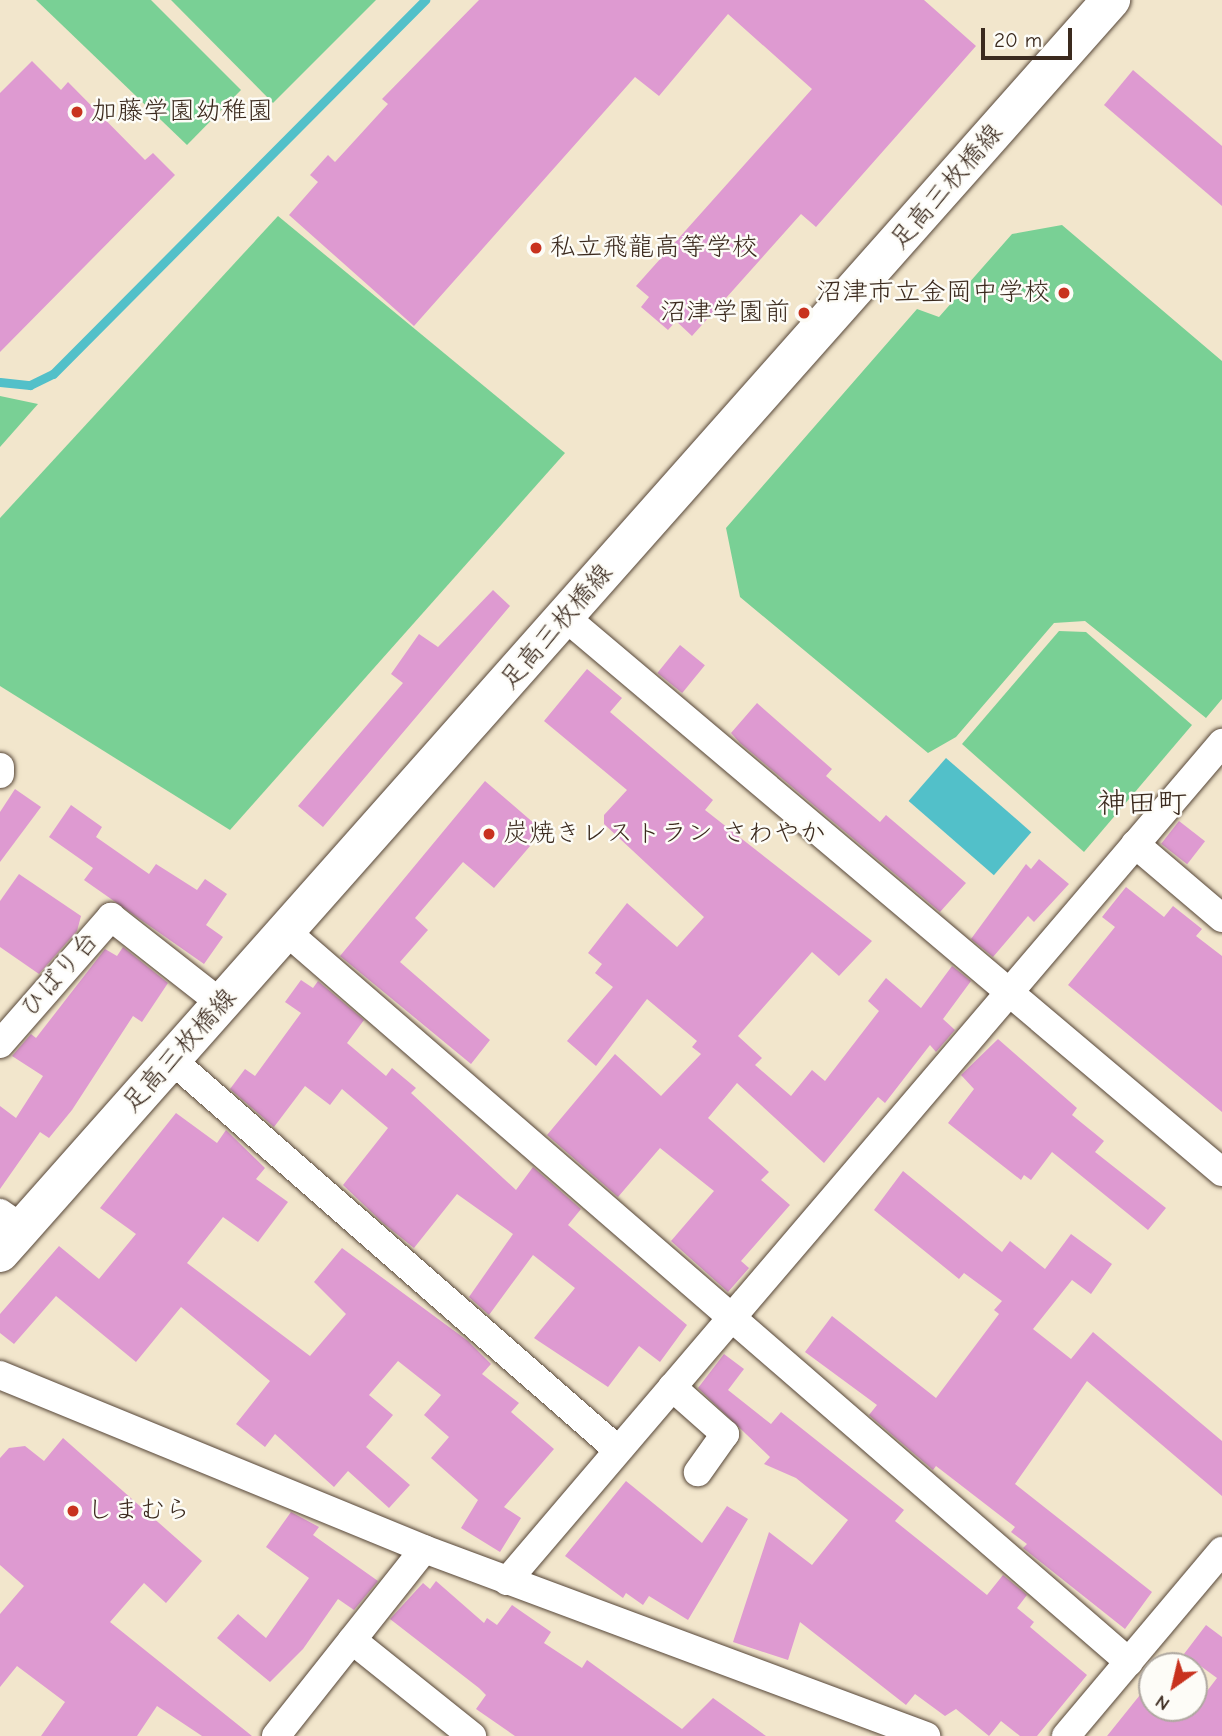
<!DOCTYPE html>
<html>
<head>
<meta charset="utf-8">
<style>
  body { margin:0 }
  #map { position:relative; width:1222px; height:1736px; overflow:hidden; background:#f2e6cc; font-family:"Comic Neue","Klee One",sans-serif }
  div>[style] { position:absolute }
  .green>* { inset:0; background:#79d095 }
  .water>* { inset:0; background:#52c0c9; transform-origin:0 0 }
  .stream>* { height:9px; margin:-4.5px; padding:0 4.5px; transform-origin:4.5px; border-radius:4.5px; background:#52c0c9 }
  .building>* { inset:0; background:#de9ad1; transform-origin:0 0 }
  .roads { filter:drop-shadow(0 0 2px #564638) drop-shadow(0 0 2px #564638) }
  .minor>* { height:28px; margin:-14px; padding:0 14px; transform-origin:14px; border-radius:14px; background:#fff }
  .secondary>* { height:38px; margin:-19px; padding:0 19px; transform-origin:19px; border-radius:19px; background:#fff }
  .dots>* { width:19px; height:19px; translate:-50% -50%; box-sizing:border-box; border:4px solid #fdfcf7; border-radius:50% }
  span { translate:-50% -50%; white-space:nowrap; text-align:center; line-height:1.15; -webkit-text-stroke:5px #fdfcf7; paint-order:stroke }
  .poi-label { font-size:26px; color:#3b2a1e }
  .left { translate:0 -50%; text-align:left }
  .right { translate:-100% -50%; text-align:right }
  .street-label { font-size:26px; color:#3b2a1e }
  .quarter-label { font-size:30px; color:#3b2a1e }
  .north { position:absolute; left:1138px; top:1652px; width:70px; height:70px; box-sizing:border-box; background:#fdfcf7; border:2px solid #afa8a0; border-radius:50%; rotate:214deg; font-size:19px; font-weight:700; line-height:28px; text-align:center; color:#3b2a1e }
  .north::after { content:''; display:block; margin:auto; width:24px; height:32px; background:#c8321e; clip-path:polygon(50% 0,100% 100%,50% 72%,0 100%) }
  .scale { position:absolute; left:981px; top:28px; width:91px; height:32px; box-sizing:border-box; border:4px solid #3b2a1e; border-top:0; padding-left:9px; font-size:21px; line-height:24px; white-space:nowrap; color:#3b2a1e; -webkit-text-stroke:5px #fdfcf7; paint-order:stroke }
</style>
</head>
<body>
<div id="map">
  <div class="green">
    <i style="clip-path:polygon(36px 0,151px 0,241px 90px,187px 145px)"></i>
    <i style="clip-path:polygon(171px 0,376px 0,273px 103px)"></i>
    <i style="clip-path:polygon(278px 216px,565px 453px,230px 830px,0 686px,0 518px)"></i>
    <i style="clip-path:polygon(1062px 225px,1222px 361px,1222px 699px,1206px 718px,1085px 621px,1054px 623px,956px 737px,928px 753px,740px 597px,726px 528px,917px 309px,939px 317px,1012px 234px)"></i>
    <i style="clip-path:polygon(0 396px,38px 404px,0 447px)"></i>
    <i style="clip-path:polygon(1059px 631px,1086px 632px,1192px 725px,1084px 852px,962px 744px)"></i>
  </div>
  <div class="water">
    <i style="left:946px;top:758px;width:113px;height:57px;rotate:41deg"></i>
  </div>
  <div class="stream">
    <i style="left:0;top:382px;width:30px;rotate:6deg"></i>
    <i style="left:30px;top:385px;width:25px;rotate:-26deg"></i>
    <i style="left:53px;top:374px;width:528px;rotate:-45.15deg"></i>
  </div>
  <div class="building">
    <i style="clip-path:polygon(479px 0,924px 0,976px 46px,816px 227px,801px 214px,692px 336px,676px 321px,668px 330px,641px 307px,649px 297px,636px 286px,812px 89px,728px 14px,659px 96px,635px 77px,414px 326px,289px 215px,318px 182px,310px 175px,328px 155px,335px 162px,388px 104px,382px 99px)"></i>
    <i style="clip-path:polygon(32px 61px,61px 90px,68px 82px,145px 160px,153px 153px,175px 175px,0 352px,0 93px)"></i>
    <i style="clip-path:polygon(1133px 70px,1222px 146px,1222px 206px,1104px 105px)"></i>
    <i style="clip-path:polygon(493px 590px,510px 606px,323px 827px,298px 806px,403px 683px,391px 674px,419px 634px,438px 647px)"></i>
    <i style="left:680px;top:645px;width:32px;height:36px;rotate:39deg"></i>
    <i style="clip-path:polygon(587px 669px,622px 698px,610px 712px,713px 800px,705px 810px,872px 941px,839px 976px,812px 952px,738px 1036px,762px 1058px,755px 1065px,791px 1096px,812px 1070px,825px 1081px,879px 1011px,868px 1001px,886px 978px,921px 1008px,952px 966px,971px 981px,943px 1019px,955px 1030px,936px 1052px,930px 1045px,885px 1103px,878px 1097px,824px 1163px,737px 1083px,708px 1118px,769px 1172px,761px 1180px,790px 1205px,741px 1261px,749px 1268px,728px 1292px,671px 1241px,714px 1191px,660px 1148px,618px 1197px,547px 1135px,615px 1054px,661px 1096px,701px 1054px,692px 1047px,697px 1041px,647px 999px,596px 1066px,567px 1041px,613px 987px,595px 973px,602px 964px,588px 953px,627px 903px,677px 947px,704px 917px,604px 824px,604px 815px,627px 790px,544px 721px)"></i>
    <i style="clip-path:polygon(757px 703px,832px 769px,826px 776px,880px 822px,886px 815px,966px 883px,940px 912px,740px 743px,731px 733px)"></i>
    <i style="clip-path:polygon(485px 781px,543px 831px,494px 888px,463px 862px,415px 918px,428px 930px,400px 962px,490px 1040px,471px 1064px,340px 956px)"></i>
    <i style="clip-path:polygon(15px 789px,41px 807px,0 862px,0 812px)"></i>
    <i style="clip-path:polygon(71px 805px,102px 827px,96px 837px,149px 874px,156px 864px,197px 890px,205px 879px,227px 894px,206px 925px,223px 937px,204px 964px,84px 880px,93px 868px,49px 837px)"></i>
    <i style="left:1179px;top:821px;width:33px;height:29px;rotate:38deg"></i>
    <i style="clip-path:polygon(1039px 859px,1069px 884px,1034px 922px,1028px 916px,993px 957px,971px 939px,1026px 864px,1031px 869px)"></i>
    <i style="clip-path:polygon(19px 874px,81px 916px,77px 931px,39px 974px,0 947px,0 901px)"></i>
    <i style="clip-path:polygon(1126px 887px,1164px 917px,1173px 906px,1202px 929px,1196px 936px,1222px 956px,1222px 1112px,1068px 985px,1115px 927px,1102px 917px)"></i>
    <i style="clip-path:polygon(123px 947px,168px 983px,142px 1022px,133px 1016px,72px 1110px,49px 1138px,40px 1132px,0 1189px,0 1106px,16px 1118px,43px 1076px,12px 1056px,31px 1034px,36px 1038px,105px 949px,117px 956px)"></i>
    <i style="clip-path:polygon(301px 980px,313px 988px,318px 981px,364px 1020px,347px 1043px,386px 1076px,392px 1068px,416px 1088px,411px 1093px,516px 1190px,533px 1167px,581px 1209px,568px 1225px,687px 1325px,660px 1362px,639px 1346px,608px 1387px,534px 1338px,575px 1288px,533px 1255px,489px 1315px,469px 1297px,513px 1234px,457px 1194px,414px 1248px,383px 1223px,343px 1185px,388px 1128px,342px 1089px,330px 1105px,305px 1086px,274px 1127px,230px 1089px,245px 1069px,255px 1076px,301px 1013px,285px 1002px)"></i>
    <i style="clip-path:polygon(998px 1039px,1077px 1108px,1072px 1115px,1104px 1141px,1095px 1152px,1166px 1208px,1148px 1230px,1052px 1152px,1031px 1180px,1024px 1175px,1021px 1180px,948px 1123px,974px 1089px,961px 1075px)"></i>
    <i style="clip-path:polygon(176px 1113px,217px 1143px,226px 1130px,265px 1168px,256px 1179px,288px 1202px,258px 1242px,223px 1217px,187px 1263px,310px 1356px,346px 1314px,314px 1282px,342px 1248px,468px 1341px,491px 1364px,482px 1374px,519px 1403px,511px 1412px,554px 1449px,504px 1507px,521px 1518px,500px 1552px,461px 1528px,478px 1500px,431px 1458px,449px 1437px,424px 1415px,441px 1395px,398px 1361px,369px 1395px,393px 1415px,366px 1447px,410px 1485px,389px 1508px,348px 1471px,334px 1487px,275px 1434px,265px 1447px,236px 1424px,270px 1381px,181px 1307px,136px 1362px,56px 1296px,14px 1344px,0 1333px,0 1314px,59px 1246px,99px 1279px,136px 1234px,100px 1208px)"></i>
    <i style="clip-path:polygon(903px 1171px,1002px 1252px,1010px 1241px,1045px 1269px,1071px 1234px,1112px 1264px,1091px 1294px,1072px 1280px,1033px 1329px,1071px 1359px,1093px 1332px,1222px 1441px,1222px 1496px,1087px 1381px,1015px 1484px,1152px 1592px,1125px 1629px,1023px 1548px,1027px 1544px,1011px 1532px,1015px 1527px,936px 1466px,933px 1470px,869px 1415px,877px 1405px,805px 1352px,832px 1316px,936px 1398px,999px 1314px,994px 1310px,1002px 1301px,964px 1273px,959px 1279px,874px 1210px)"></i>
    <i style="clip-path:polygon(724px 1354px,744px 1369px,728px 1390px,771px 1424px,781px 1412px,904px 1510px,895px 1521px,987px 1595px,1003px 1575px,1027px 1595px,1017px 1608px,1034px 1622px,1030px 1627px,1087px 1675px,1037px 1736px,1020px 1736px,1001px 1721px,989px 1736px,956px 1709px,945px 1716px,915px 1694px,906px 1705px,800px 1622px,788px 1660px,733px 1642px,769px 1532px,812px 1565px,848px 1520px,796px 1478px,764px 1464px,770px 1457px,698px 1388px)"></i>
    <i style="clip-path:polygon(63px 1438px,202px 1561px,166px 1603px,144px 1583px,110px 1622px,252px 1736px,202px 1736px,157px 1706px,137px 1736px,41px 1736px,65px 1702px,17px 1666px,0 1687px,0 1614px,24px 1586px,0 1565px,0 1458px,9px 1448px,25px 1446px,44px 1461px)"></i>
    <i style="clip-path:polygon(626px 1481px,702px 1543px,727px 1506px,748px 1519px,688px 1620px,649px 1596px,643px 1605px,626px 1593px,623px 1598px,565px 1556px)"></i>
    <i style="clip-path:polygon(291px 1512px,319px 1527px,313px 1535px,378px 1581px,354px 1610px,338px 1599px,303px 1649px,270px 1682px,217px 1638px,238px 1614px,266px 1638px,309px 1578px,266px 1547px)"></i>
    <i style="clip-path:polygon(436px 1581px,484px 1623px,487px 1618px,497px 1625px,512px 1605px,551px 1632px,544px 1643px,582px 1668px,587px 1660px,682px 1729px,713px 1698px,766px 1736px,515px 1736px,476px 1709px,486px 1695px,479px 1688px,390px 1619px,423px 1583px,430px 1589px)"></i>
    <i style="clip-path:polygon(1206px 1625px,1222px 1637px,1222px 1736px,1107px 1736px,1152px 1680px,1152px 1708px,1172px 1708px,1183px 1718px,1194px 1708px,1217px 1678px,1184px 1654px)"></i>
  </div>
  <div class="roads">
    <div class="minor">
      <i style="left:565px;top:617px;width:860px;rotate:40.19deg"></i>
      <i style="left:0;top:767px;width:7px;rotate:90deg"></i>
      <i style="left:1135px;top:844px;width:114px;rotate:40.4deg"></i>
      <i style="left:288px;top:933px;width:1113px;rotate:40.92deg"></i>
      <i style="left:0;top:1044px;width:169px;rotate:-48.8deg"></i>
      <i style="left:111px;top:917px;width:141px;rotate:38.1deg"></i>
      <i style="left:172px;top:1060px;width:592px;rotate:41.17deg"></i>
      <i style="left:0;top:1213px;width:28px;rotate:35deg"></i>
      <i style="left:0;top:1375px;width:458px;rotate:22.3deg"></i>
      <i style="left:424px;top:1549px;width:536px;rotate:20.43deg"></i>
      <i style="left:672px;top:1387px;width:71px;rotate:41.6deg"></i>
      <i style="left:725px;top:1434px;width:47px;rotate:125.4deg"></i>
      <i style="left:507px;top:1581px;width:1102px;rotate:-49.53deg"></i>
      <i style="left:352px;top:1640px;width:154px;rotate:38.7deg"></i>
      <i style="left:276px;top:1736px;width:238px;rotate:-51.6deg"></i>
      <i style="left:1066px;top:1736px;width:242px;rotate:-49.9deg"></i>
    </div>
    <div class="secondary">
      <i style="left:0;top:1253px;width:1675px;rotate:-48.44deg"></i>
    </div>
  </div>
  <div class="dots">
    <i style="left:77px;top:112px;background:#c8321e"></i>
    <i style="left:536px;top:248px;background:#c8321e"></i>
    <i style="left:1064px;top:293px;background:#c8321e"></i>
    <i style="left:804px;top:313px;background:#c8321e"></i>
    <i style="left:489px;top:834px;background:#c8321e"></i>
    <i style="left:73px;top:1511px;background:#c8321e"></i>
  </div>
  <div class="poi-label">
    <span class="left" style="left:91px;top:112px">加藤学園幼稚園</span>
    <span class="left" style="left:550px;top:248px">私立飛龍高等学校</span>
    <span class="right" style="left:1050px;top:293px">沼津市立金岡中学校</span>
    <span class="right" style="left:790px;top:313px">沼津学園前</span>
    <span class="left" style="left:503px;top:834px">炭焼きレストラン さわやか</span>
    <span class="left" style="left:87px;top:1511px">しまむら</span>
  </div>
  <div class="street-label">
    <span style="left:947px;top:187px;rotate:-49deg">足高三枚橋線</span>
    <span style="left:557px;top:627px;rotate:-49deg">足高三枚橋線</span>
    <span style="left:60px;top:975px;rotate:-49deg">ひばり台</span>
    <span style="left:180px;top:1051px;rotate:-48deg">足高三枚橋線</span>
  </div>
  <div class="quarter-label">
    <span style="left:1142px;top:804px">神田町</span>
  </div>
  <div class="north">N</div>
  <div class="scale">20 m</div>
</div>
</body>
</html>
